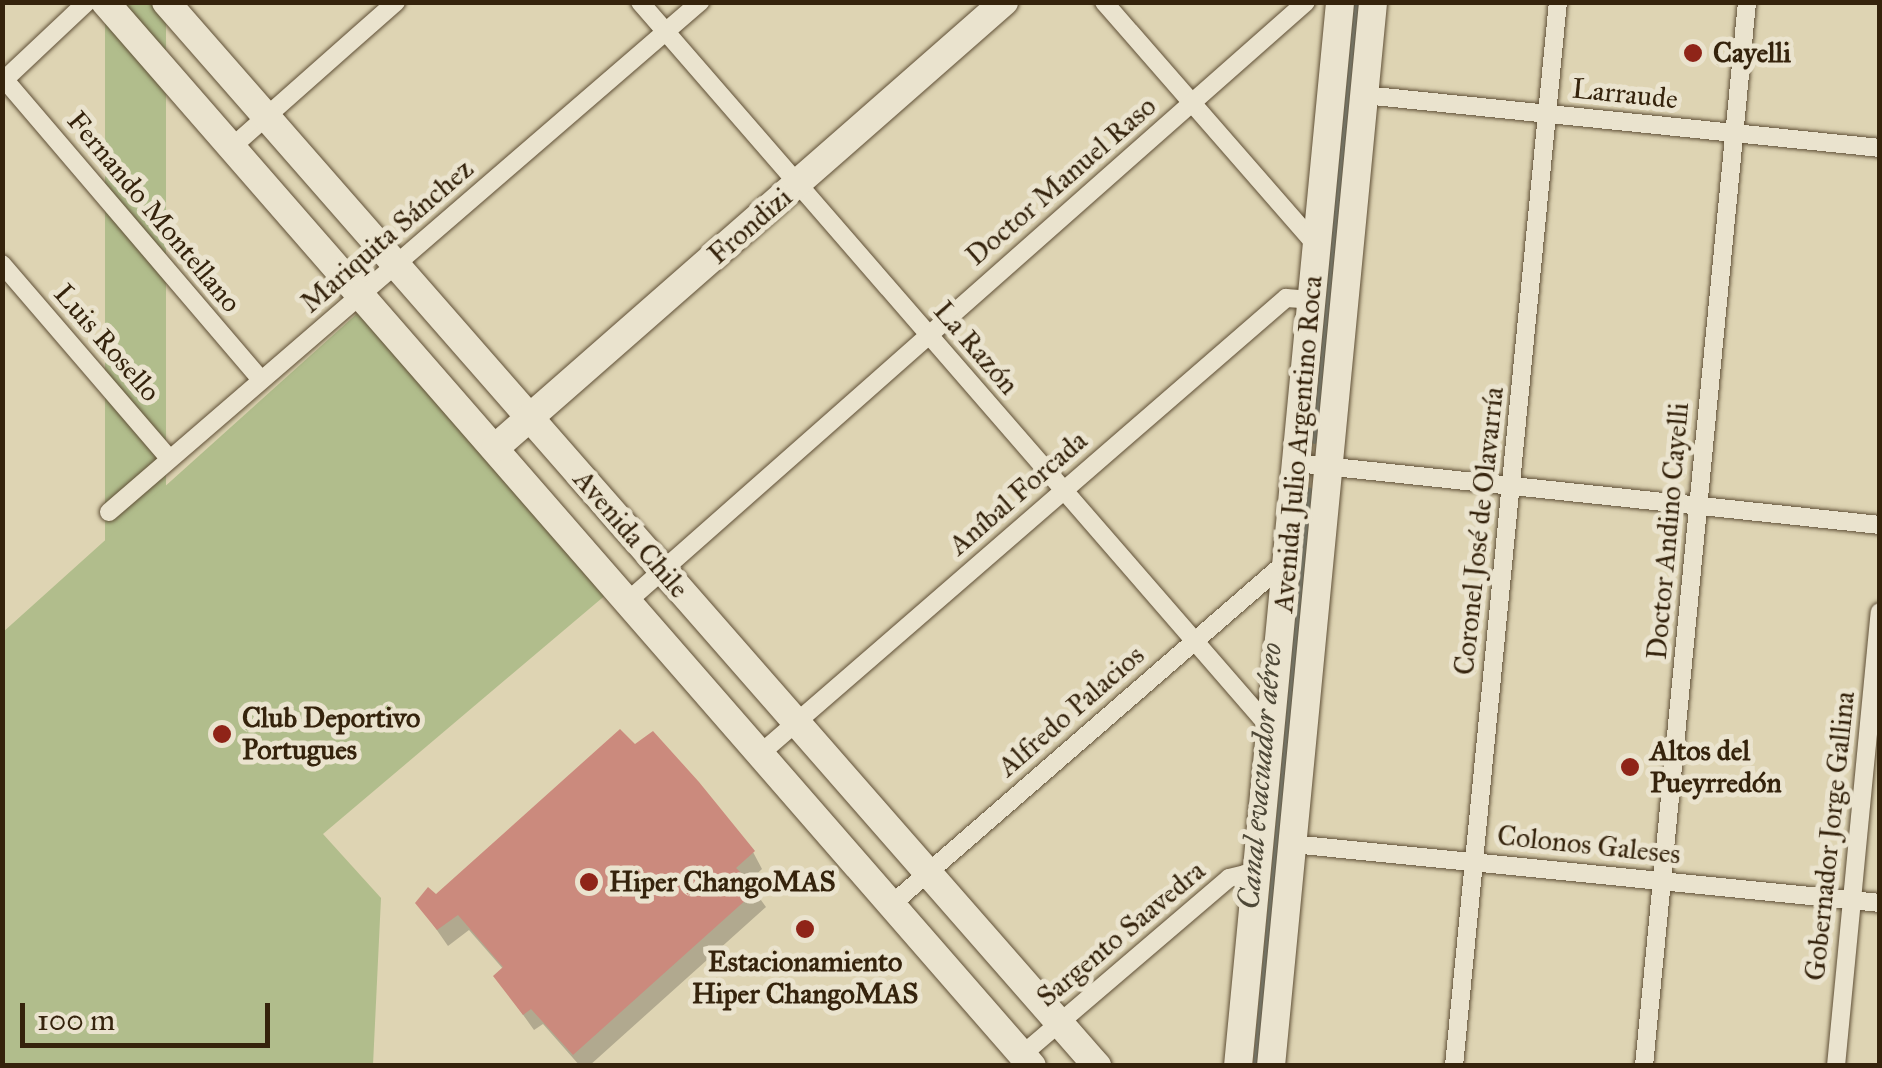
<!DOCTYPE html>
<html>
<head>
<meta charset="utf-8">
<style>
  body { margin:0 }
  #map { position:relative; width:1882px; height:1068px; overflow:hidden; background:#ded4b3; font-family:"IM FELL Great Primer",serif }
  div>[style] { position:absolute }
  .green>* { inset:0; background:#b1bd8c; transform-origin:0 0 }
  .shadow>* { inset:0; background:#0003 }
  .stream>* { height:5px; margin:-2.5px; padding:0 2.5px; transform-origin:2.5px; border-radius:2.5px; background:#9ab5b9 }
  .building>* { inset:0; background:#cb8a7d }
  .roads { filter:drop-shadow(0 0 2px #5f4f36) drop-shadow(0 0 2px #5f4f36) }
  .street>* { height:18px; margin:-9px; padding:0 9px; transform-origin:9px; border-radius:9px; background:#eae3ce }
  .secondary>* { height:28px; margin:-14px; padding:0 14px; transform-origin:14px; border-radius:14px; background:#eae3ce }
  .dots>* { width:28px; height:28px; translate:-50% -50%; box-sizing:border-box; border:5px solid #eae3ce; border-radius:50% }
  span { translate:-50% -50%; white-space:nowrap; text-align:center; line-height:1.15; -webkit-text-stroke:10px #eae3ce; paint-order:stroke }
  .poi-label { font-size:28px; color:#35230c; font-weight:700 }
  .left { translate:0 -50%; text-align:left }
  .street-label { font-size:28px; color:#35230c }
  .water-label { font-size:30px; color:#4e4837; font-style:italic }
  .frame { position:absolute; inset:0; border:5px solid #35230c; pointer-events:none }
  .scale { position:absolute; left:20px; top:1003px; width:250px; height:45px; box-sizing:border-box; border:5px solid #35230c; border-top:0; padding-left:12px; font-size:30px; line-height:35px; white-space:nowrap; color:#35230c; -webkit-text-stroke:8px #eae3ce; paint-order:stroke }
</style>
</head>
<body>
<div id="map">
  <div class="green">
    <i style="left:105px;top:3px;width:61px;height:1410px"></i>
    <i style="clip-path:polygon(361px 310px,608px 593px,323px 834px,381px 898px,373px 1065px,3px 1065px,2px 633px)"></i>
  </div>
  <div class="shadow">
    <i style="clip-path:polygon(753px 852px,762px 869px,748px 882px,766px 907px,589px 1066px,580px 1066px,543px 1024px,534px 1030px,496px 977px,504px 970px,469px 930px,448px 946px,418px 903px)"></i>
  </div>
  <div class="stream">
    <i style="left:1314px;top:441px;width:441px;rotate:-84.5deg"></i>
    <i style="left:1255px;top:1066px;width:579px;rotate:-84.64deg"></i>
  </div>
  <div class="building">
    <i style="clip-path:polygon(620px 729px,635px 744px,653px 731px,699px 782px,755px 851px,736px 868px,758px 889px,573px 1055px,531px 1009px,523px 1015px,493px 976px,503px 967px,458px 915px,437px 930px,415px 903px,428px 887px,436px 894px)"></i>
  </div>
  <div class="roads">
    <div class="street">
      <i style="left:640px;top:2px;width:963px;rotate:49.04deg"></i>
      <i style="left:1104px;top:2px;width:324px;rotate:48.9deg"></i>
      <i style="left:5px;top:80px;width:394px;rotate:49.5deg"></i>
      <i style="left:2px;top:82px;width:117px;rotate:-43.3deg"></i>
      <i style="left:1364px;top:95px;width:519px;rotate:5.86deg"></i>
      <i style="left:232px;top:147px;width:219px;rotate:-41.5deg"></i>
      <i style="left:2px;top:264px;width:257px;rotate:49.3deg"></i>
      <i style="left:1296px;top:463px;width:587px;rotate:6.06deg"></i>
      <i style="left:109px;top:512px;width:781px;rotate:-40.79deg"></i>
      <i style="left:629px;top:600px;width:903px;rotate:-41.45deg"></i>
      <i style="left:761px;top:753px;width:695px;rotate:-40.91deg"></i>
      <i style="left:1286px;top:298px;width:16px;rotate:4deg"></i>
      <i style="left:1302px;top:299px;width:17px;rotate:57deg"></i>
      <i style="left:1292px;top:844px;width:591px;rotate:5.73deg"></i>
      <i style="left:892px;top:904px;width:523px;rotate:-40.97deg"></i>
      <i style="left:1023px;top:1054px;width:271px;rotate:-40.5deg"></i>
      <i style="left:1229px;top:878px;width:16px;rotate:-14deg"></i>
      <i style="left:1245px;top:874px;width:17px;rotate:50deg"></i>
      <i style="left:1454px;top:1066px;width:1069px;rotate:-84.42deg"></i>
      <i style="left:1644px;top:1066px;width:1069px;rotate:-84.47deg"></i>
      <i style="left:1836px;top:1066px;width:456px;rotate:-84.5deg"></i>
    </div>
    <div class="secondary">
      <i style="left:105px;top:2px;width:1411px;rotate:48.94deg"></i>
      <i style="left:166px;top:2px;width:1414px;rotate:48.81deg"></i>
      <i style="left:495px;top:448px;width:677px;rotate:-41.23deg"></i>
      <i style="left:1238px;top:1066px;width:1069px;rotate:-84.52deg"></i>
      <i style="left:1271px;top:1066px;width:1069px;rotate:-84.52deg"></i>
    </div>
  </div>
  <div class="dots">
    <i style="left:1693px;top:53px;background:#8f2418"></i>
    <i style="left:222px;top:734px;background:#8f2418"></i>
    <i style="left:1630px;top:767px;background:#8f2418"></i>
    <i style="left:589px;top:882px;background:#8f2418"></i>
    <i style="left:805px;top:929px;background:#8f2418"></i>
  </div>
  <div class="poi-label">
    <span class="left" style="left:1713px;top:53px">Cayelli</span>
    <span class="left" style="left:242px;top:734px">Club Deportivo<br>Portugues</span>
    <span class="left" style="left:1650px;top:767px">Altos del<br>Pueyrredón</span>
    <span class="left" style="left:609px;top:882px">Hiper ChangoMAS</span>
    <span style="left:805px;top:978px">Estacionamiento<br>Hiper ChangoMAS</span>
  </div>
  <div class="street-label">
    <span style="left:1625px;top:94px;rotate:6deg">Larraude</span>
    <span style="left:1061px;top:181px;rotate:-41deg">Doctor Manuel Raso</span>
    <span style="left:154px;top:212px;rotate:50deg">Fernando Montellano</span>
    <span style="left:750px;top:226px;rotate:-41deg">Frondizi</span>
    <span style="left:387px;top:236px;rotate:-41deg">Mariquita Sánchez</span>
    <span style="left:107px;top:343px;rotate:49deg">Luis Rosello</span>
    <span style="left:976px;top:348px;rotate:49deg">La Razón</span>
    <span style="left:1298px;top:444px;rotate:-85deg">Avenida Julio Argentino Roca</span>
    <span style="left:1018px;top:493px;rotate:-41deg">Aníbal Forcada</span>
    <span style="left:1479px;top:531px;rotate:-84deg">Coronel José de Olavarría</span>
    <span style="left:1668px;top:531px;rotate:-85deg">Doctor Andino Cayelli</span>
    <span style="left:631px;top:534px;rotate:49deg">Avenida Chile</span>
    <span style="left:1071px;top:711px;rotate:-41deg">Alfredo Palacios</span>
    <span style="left:1830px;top:836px;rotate:-84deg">Gobernador Jorge Gallina</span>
    <span style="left:1589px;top:845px;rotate:6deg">Colonos Galeses</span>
    <span style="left:1121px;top:934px;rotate:-40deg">Sargento Saavedra</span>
  </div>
  <div class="water-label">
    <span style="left:1260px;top:776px;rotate:-85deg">Canal evacuador aéreo</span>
  </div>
  <div class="frame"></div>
  <div class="scale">100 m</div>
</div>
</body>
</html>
